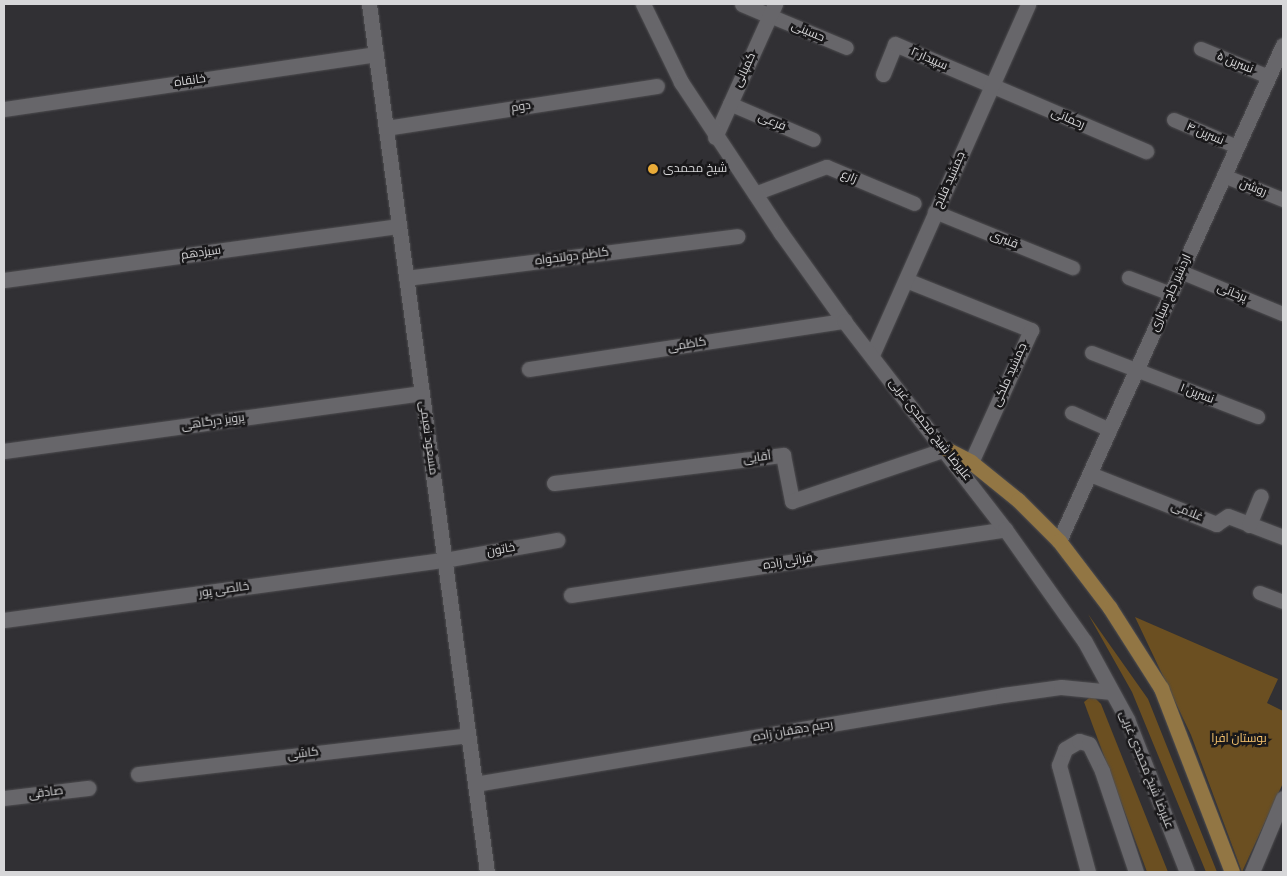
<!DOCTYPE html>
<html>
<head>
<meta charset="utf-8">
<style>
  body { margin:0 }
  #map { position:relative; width:1287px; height:876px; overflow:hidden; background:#313034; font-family:"Public Sans",Cairo,sans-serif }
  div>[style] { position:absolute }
  .green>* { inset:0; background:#6b4f21 }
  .roads { filter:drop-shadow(0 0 1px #4e4d50) drop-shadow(0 0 1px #4e4d50) }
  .lane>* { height:14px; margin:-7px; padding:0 7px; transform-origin:7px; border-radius:7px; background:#67666a }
  .street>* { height:15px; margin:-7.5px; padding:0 7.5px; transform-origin:7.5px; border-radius:7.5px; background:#67666a }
  .secondary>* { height:15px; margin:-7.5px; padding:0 7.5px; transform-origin:7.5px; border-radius:7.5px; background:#67666a }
  .primary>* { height:15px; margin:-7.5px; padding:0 7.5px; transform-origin:7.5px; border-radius:7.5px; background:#927644 }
  .dots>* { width:14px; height:14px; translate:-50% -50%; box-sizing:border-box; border:2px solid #19181a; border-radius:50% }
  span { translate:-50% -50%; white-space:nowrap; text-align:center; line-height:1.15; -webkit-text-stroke:5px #19181a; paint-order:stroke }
  .street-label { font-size:12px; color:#d7d7d9 }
  .poi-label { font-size:12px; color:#d7d7d9 }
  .left { translate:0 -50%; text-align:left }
  .park-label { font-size:12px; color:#f6c36e }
  .frame { position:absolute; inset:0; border:5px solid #d7d7d9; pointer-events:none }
</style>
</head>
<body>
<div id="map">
  <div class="green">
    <i style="clip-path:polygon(1088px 614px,1148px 699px,1217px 872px,1206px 872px,1132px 692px)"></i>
    <i style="clip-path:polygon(1135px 617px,1278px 679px,1267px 703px,1283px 711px,1283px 783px,1242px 872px,1191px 735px)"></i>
    <i style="clip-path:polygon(1089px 698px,1095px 698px,1101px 704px,1168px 872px,1147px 872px,1084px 702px)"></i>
  </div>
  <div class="roads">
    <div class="lane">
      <i style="left:770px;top:16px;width:83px;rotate:22.6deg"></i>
      <i style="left:1201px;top:49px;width:74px;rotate:22.4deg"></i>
      <i style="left:730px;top:104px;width:91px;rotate:23.2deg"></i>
      <i style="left:1174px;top:120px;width:69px;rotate:23.2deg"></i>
      <i style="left:1224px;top:176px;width:64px;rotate:22.1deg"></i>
      <i style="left:755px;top:194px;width:77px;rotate:-20.6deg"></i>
      <i style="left:827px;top:167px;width:95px;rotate:22.8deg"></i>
      <i style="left:935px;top:212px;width:149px;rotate:22.1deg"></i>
      <i style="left:1181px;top:272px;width:110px;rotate:22.4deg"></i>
      <i style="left:1129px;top:278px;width:45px;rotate:20.9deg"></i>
      <i style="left:1092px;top:353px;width:178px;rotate:21.1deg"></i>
      <i style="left:1072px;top:413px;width:42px;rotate:24.1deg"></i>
      <i style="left:1260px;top:593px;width:25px;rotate:21deg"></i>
    </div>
    <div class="street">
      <i style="left:742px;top:4px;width:30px;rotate:23deg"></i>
      <i style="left:883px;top:74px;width:32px;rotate:-68deg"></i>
      <i style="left:895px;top:44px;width:273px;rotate:23.1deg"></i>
      <i style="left:4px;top:109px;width:376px;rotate:-8.4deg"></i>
      <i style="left:386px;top:128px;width:274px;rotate:-8.8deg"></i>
      <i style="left:715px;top:137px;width:146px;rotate:-65.7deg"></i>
      <i style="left:406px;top:278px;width:334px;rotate:-7.2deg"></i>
      <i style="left:4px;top:280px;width:399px;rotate:-7.8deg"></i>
      <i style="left:906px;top:280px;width:135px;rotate:21.8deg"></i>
      <i style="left:1031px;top:330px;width:145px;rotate:114.4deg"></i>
      <i style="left:872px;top:355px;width:384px;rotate:-66deg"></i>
      <i style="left:529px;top:369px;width:319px;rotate:-8.7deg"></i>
      <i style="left:4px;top:451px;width:422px;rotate:-7.9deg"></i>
      <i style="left:1090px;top:474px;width:136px;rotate:21.6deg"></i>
      <i style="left:1216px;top:524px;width:14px;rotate:-34deg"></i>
      <i style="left:1228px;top:516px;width:59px;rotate:20.9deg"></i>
      <i style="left:554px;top:483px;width:231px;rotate:-7deg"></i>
      <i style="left:783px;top:455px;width:47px;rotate:78.9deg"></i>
      <i style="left:792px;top:501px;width:163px;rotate:-18.7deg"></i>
      <i style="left:1249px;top:525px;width:31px;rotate:-68deg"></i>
      <i style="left:571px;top:595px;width:439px;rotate:-8.6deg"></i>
      <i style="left:4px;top:620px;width:444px;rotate:-7.8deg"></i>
      <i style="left:444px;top:560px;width:115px;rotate:-10deg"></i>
      <i style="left:138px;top:774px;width:332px;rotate:-6.7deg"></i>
      <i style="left:475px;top:784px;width:535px;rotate:-9.57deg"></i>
      <i style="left:1003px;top:695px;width:59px;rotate:-7.9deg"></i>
      <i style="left:1061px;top:687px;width:51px;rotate:5.6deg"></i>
      <i style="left:4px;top:798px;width:85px;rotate:-6.8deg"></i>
      <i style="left:1252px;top:872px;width:80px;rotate:-67.3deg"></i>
    </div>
    <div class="secondary">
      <i style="left:369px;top:4px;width:876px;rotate:82.26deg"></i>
      <i style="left:643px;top:4px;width:87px;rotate:64deg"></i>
      <i style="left:681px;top:82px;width:181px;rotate:56.5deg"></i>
      <i style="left:781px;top:233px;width:108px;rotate:54.4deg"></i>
      <i style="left:844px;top:321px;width:263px;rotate:52.3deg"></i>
      <i style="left:1005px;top:529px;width:138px;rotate:54.7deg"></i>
      <i style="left:1085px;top:642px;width:88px;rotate:61.4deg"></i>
      <i style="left:1127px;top:719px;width:164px;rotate:68.6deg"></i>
      <i style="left:1059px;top:541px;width:544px;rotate:-65.7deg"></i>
      <i style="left:1088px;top:872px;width:111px;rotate:-105.2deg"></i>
      <i style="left:1059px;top:765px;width:17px;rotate:-69deg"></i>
      <i style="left:1065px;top:749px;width:16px;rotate:-30deg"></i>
      <i style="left:1079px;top:741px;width:10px;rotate:17deg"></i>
      <i style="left:1089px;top:744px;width:30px;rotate:64deg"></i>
      <i style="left:1102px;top:771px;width:107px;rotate:71.4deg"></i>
    </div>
    <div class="primary">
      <i style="left:946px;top:449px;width:28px;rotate:27deg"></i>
      <i style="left:971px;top:462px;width:60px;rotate:39deg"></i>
      <i style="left:1018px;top:500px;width:58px;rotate:45deg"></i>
      <i style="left:1059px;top:541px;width:84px;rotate:52.7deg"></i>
      <i style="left:1110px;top:608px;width:95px;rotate:57.5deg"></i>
      <i style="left:1161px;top:688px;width:197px;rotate:68.9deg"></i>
    </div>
  </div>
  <div class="dots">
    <i style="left:653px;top:169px;background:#e9ab38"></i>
  </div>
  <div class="street-label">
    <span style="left:808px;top:32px;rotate:23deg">حسینی</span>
    <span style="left:929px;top:59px;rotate:24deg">سپیدار ۲</span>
    <span style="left:1235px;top:63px;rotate:22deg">نسرین ۵</span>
    <span style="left:745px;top:70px;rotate:-65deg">کمپانی</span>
    <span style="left:190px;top:81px;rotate:-8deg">خانقاه</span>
    <span style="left:521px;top:107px;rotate:-9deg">دوم</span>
    <span style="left:1068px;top:119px;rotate:23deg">رحمانی</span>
    <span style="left:772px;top:122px;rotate:23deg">فرعی</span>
    <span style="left:1205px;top:134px;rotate:23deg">نسرین ۴</span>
    <span style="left:849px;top:177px;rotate:23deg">زارع</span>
    <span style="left:950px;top:180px;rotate:-66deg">جمشید فلاح</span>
    <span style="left:1253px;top:188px;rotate:21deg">روشن</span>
    <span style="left:1004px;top:240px;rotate:22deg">قنبری</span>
    <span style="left:201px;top:253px;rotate:-8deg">سیزدهم</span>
    <span style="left:572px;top:257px;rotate:-7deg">کاظم دولتخواه</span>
    <span style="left:1171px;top:293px;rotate:-66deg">اردشیر حاج سیاری</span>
    <span style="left:1232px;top:293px;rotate:22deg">پرخانی</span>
    <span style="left:687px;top:345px;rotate:-9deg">کاظمی</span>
    <span style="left:1010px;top:375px;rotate:-66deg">جمشید ملکی</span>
    <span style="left:1197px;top:394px;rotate:21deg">نسرین ۱</span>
    <span style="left:213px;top:422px;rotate:-8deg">پرویز درگاهی</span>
    <span style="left:930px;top:430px;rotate:52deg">علیرضا شیخ محمدی غربی</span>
    <span style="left:428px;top:438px;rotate:82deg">مسعود نعیمی</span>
    <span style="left:757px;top:458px;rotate:-7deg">آقایی</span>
    <span style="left:1187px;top:512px;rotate:22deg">غلامی</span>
    <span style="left:501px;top:550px;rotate:-10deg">خاتون</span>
    <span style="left:788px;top:562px;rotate:-9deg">فراتی زاده</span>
    <span style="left:224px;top:590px;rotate:-8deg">خالصی پور</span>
    <span style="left:793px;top:731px;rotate:-10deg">رحیم دهقان زاده</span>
    <span style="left:303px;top:754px;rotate:-7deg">کاشی</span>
    <span style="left:1146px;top:770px;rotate:68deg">علیرضا شیخ محمدی غربی</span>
    <span style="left:46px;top:793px;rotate:-7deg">صادقی</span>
  </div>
  <div class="poi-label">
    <span class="left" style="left:663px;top:169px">شیخ محمدی</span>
  </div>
  <div class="park-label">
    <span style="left:1239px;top:739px">بوستان افرا</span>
  </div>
  <div class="frame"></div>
</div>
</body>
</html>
